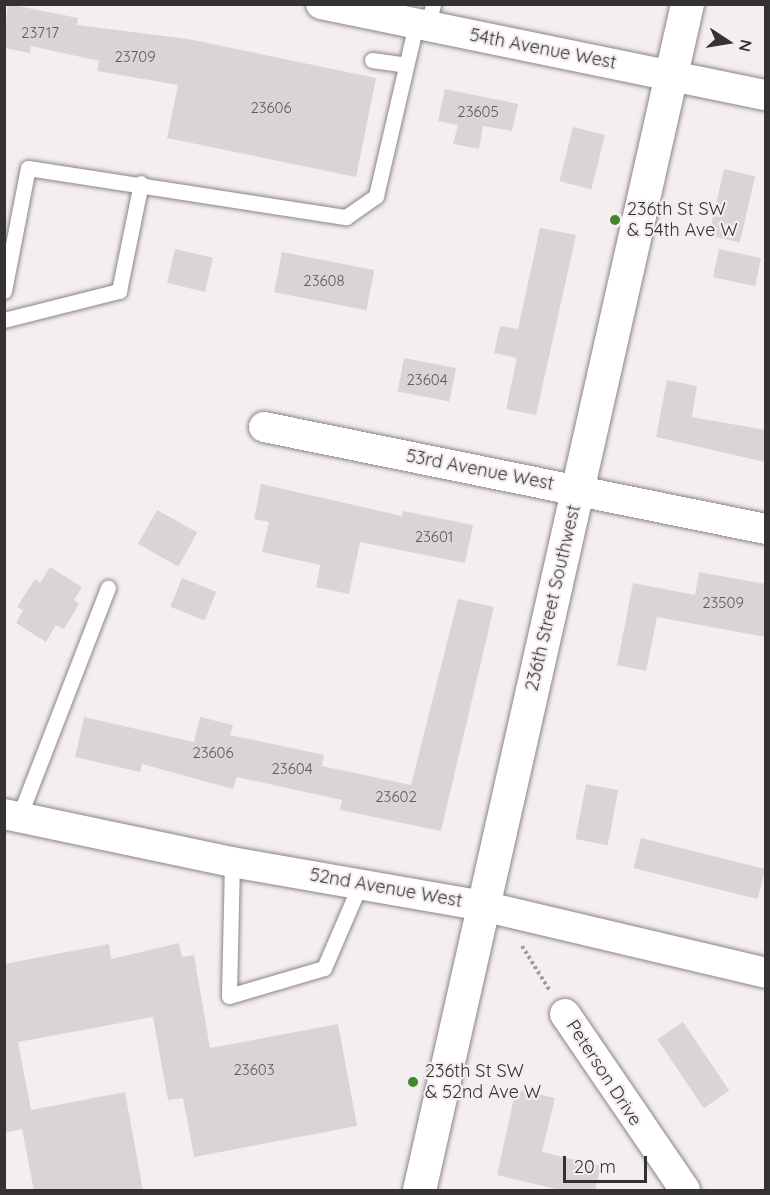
<!DOCTYPE html>
<html>
<head>
<meta charset="utf-8">
<style>
  body { margin:0 }
  #map { position:relative; width:770px; height:1195px; overflow:hidden; background:#f5eef1; font-family:Quicksand,sans-serif }
  div>[style] { position:absolute }
  .building>* { inset:0; background:#dbd4d7; transform-origin:0 0 }
  .path>* { height:4px; margin-top:-2px; transform-origin:0; background:repeating-linear-gradient(90deg,#a09b9d 0 3px,transparent 0 6px) }
  .roads { filter:drop-shadow(0 0 2px #8b8588) drop-shadow(0 0 2px #8b8588) }
  .service>* { height:15px; margin:-7.5px; padding:0 7.5px; transform-origin:7.5px; border-radius:7.5px; background:#fff }
  .minor>* { height:30px; margin:-15px; padding:0 15px; transform-origin:15px; border-radius:15px; background:#fff }
  .secondary>* { height:33px; margin:-16.5px; padding:0 16.5px; transform-origin:16.5px; border-radius:16.5px; background:#fff }
  .dots>* { width:16px; height:16px; translate:-50% -50%; box-sizing:border-box; border:3px solid #f5eef1; border-radius:50% }
  span { translate:-50% -50%; white-space:nowrap; text-align:center; line-height:1.15; -webkit-text-stroke:4.5px #f5eef1; paint-order:stroke }
  .number-label { font-size:15px; color:#5e5a5c }
  .number-label span { -webkit-text-stroke-width:0 }
  .street-label { font-size:18px; color:#353233 }
  .poi-label { font-size:18px; color:#353233 }
  .left { translate:0 -50%; text-align:left }
  .frame { position:absolute; inset:0; border:6px solid #353233; pointer-events:none }
  .north { position:absolute; left:698px; top:12px; width:60px; height:60px; -webkit-text-stroke:4px #f5eef1; paint-order:stroke; rotate:102deg; font-size:16px; font-weight:700; line-height:24px; text-align:center; color:#353233 }
  .north::after { content:''; display:block; margin:auto; width:21px; height:27px; background:#353233; clip-path:polygon(50% 0,100% 100%,50% 72%,0 100%) }
  .scale { position:absolute; left:563px; top:1156px; width:84px; height:27px; box-sizing:border-box; border:3px solid #353233; border-top:0; padding-left:8px; font-size:18px; line-height:21px; white-space:nowrap; color:#353233; -webkit-text-stroke:4px #f5eef1; paint-order:stroke }
</style>
</head>
<body>
<div id="map">
  <div class="building">
    <i style="clip-path:polygon(8px 4px,78px 18px,77px 25px,188px 39px,376px 78px,356px 177px,167px 138px,178px 85px,97px 71px,99px 61px,31px 46px,30px 53px,4px 48px)"></i>
    <i style="clip-path:polygon(445px 89px,518px 104px,512px 131px,483px 126px,479px 149px,453px 144px,458px 125px,438px 121px)"></i>
    <i style="left:573px;top:127px;width:33px;height:56px;rotate:14deg"></i>
    <i style="left:724px;top:169px;width:32px;height:68px;rotate:13deg"></i>
    <i style="clip-path:polygon(540px 228px,576px 235px,536px 415px,506px 409px,517px 358px,494px 353px,500px 326px,518px 329px)"></i>
    <i style="left:175px;top:249px;width:39px;height:35px;rotate:13deg"></i>
    <i style="left:719px;top:249px;width:43px;height:29px;rotate:12deg"></i>
    <i style="left:282px;top:252px;width:94px;height:41px;rotate:11deg"></i>
    <i style="left:404px;top:358px;width:53px;height:34px;rotate:11deg"></i>
    <i style="clip-path:polygon(667px 380px,697px 386px,692px 417px,765px 430px,765px 462px,656px 437px)"></i>
    <i style="clip-path:polygon(261px 484px,402px 516px,403px 511px,473px 525px,465px 563px,360px 542px,349px 594px,316px 587px,320px 565px,262px 552px,269px 522px,254px 519px)"></i>
    <i style="left:157px;top:510px;width:46px;height:39px;rotate:29deg"></i>
    <i style="clip-path:polygon(50px 567px,82px 587px,74px 600px,79px 604px,64px 629px,56px 625px,46px 642px,16px 623px,23px 610px,17px 607px,35px 579px,40px 583px)"></i>
    <i style="clip-path:polygon(699px 572px,765px 584px,765px 637px,657px 617px,646px 671px,617px 665px,633px 583px,695px 595px)"></i>
    <i style="left:182px;top:578px;width:37px;height:31px;rotate:22deg"></i>
    <i style="clip-path:polygon(458px 599px,494px 607px,441px 831px,340px 810px,342px 800px,237px 777px,233px 789px,142px 764px,140px 772px,75px 757px,84px 717px,194px 742px,200px 717px,233px 725px,230px 735px,324px 755px,322px 766px,411px 785px)"></i>
    <i style="left:586px;top:784px;width:33px;height:56px;rotate:11deg"></i>
    <i style="left:641px;top:838px;width:128px;height:31px;rotate:14deg"></i>
    <i style="clip-path:polygon(179px 943px,182px 957px,194px 955px,210px 1048px,338px 1024px,357px 1126px,194px 1157px,183px 1098px,168px 1100px,153px 1017px,18px 1042px,31px 1110px,125px 1092px,143px 1191px,34px 1191px,22px 1129px,4px 1133px,4px 964px,109px 944px,111px 959px)"></i>
    <i style="left:683px;top:1022px;width:83px;height:31px;rotate:56deg"></i>
    <i style="clip-path:polygon(516px 1089px,555px 1098px,542px 1152px,601px 1166px,595px 1191px,564px 1191px,497px 1175px)"></i>
  </div>
  <div class="path">
    <i style="left:522px;top:946px;width:53px;rotate:58.1deg"></i>
  </div>
  <div class="roads">
    <div class="service">
      <i style="left:428px;top:26px;width:23px;rotate:-77deg"></i>
      <i style="left:372px;top:60px;width:34px;rotate:8deg"></i>
      <i style="left:4px;top:291px;width:125px;rotate:-79deg"></i>
      <i style="left:28px;top:168px;width:322px;rotate:8.8deg"></i>
      <i style="left:346px;top:217px;width:37px;rotate:-35deg"></i>
      <i style="left:376px;top:196px;width:177px;rotate:-76.9deg"></i>
      <i style="left:4px;top:320px;width:119px;rotate:-14.2deg"></i>
      <i style="left:119px;top:291px;width:110px;rotate:-78.5deg"></i>
      <i style="left:19px;top:817px;width:246px;rotate:-68.8deg"></i>
      <i style="left:232px;top:862px;width:134px;rotate:91.3deg"></i>
      <i style="left:229px;top:996px;width:99px;rotate:-16.4deg"></i>
      <i style="left:324px;top:968px;width:94px;rotate:-66.7deg"></i>
    </div>
    <div class="minor">
      <i style="left:321px;top:4px;width:454px;rotate:11.6deg"></i>
      <i style="left:264px;top:427px;width:512px;rotate:11.49deg"></i>
      <i style="left:4px;top:814px;width:233px;rotate:11.9deg"></i>
      <i style="left:232px;top:862px;width:255px;rotate:9.9deg"></i>
      <i style="left:483px;top:906px;width:291px;rotate:13.3deg"></i>
      <i style="left:565px;top:1014px;width:213px;rotate:55.7deg"></i>
    </div>
    <div class="secondary">
      <i style="left:419px;top:1190px;width:1216px;rotate:-77.27deg"></i>
    </div>
  </div>
  <div class="dots">
    <i style="left:615px;top:220px;background:#42862b"></i>
    <i style="left:413px;top:1082px;background:#42862b"></i>
  </div>
  <div class="number-label">
    <span style="left:40px;top:33px">23717</span>
    <span style="left:135px;top:57px">23709</span>
    <span style="left:271px;top:108px">23606</span>
    <span style="left:478px;top:112px">23605</span>
    <span style="left:324px;top:281px">23608</span>
    <span style="left:427px;top:380px">23604</span>
    <span style="left:434px;top:537px">23601</span>
    <span style="left:723px;top:603px">23509</span>
    <span style="left:213px;top:753px">23606</span>
    <span style="left:292px;top:769px">23604</span>
    <span style="left:396px;top:797px">23602</span>
    <span style="left:254px;top:1070px">23603</span>
  </div>
  <div class="street-label">
    <span style="left:543px;top:49px;rotate:11deg">54th Avenue West</span>
    <span style="left:480px;top:470px;rotate:11deg">53rd Avenue West</span>
    <span style="left:553px;top:598px;rotate:-77deg">236th Street Southwest</span>
    <span style="left:386px;top:888px;rotate:10deg">52nd Avenue West</span>
    <span style="left:604px;top:1073px;rotate:57deg">Peterson Drive</span>
  </div>
  <div class="poi-label">
    <span class="left" style="left:627px;top:220px">236th St SW<br>&amp; 54th Ave W</span>
    <span class="left" style="left:425px;top:1082px">236th St SW<br>&amp; 52nd Ave W</span>
  </div>
  <div class="frame"></div>
  <div class="north">N</div>
  <div class="scale">20 m</div>
</div>
</body>
</html>
